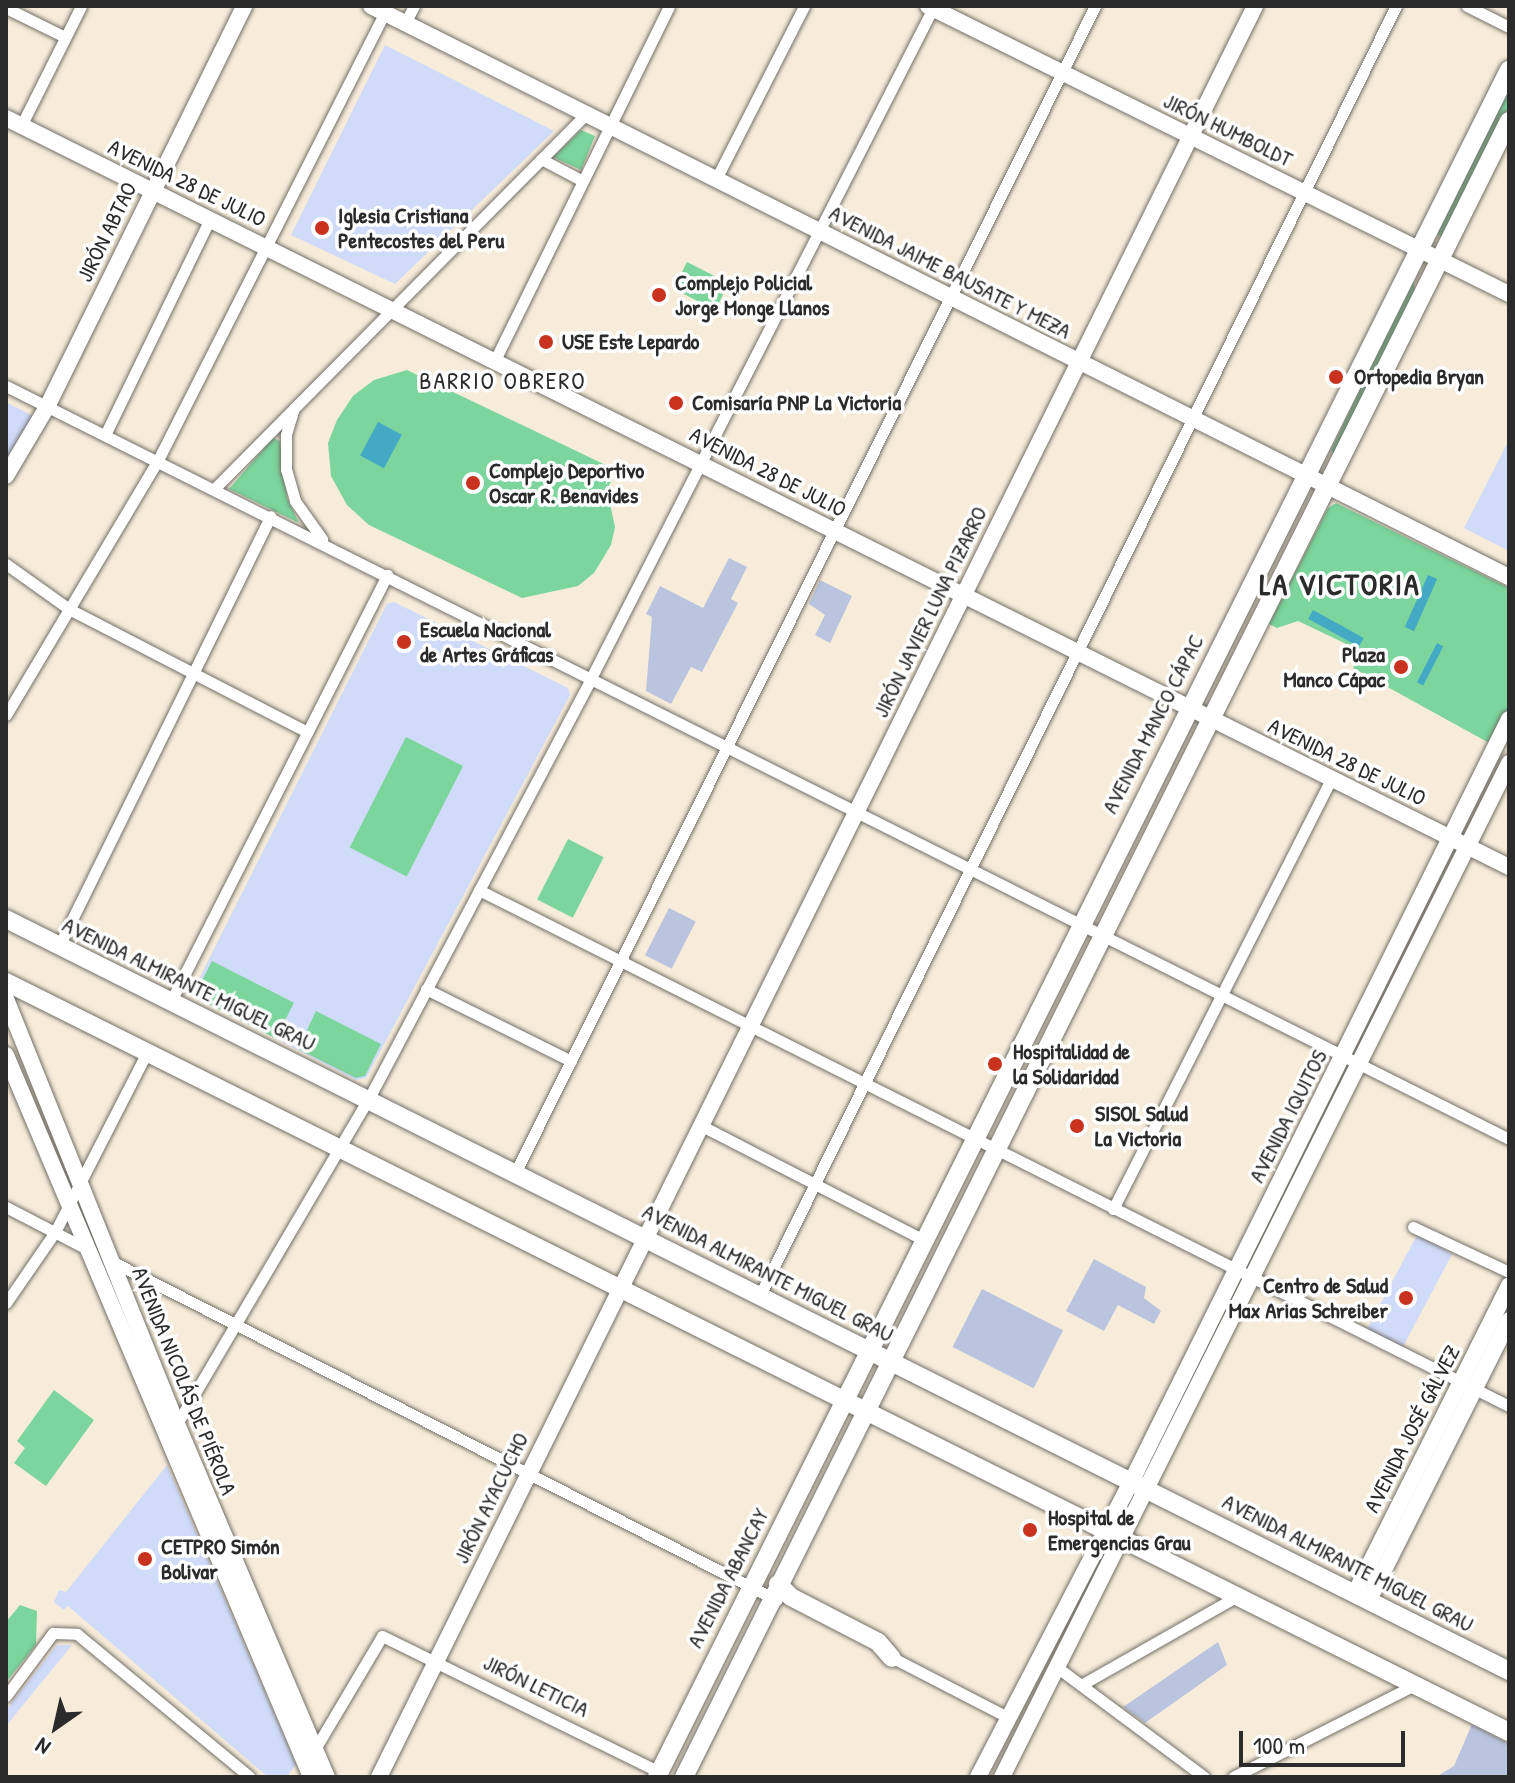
<!DOCTYPE html>
<html>
<head>
<meta charset="utf-8">
<style>
  body { margin:0 }
  #map { position:relative; width:1515px; height:1783px; overflow:hidden; background:#f7ecda; font-family:"Patrick Hand",sans-serif }
  div>[style] { position:absolute }
  .built>* { inset:0; background:#d0daf9; transform-origin:0 0 }
  .industrial>* { inset:0; background:#bac4de; transform-origin:0 0 }
  .green>* { inset:0; background:#7bd59c; transform-origin:0 0 }
  .water>* { inset:0; background:#44a9c4; transform-origin:0 0 }
  .roads { filter:drop-shadow(0 0 2px #726f68) drop-shadow(0 0 2px #726f68) }
  .street>* { height:11px; margin:-5.5px; padding:0 5.5px; transform-origin:5.5px; border-radius:5.5px; background:#fff }
  .secondary>* { height:16px; margin:-8px; padding:0 8px; transform-origin:8px; border-radius:8px; background:#fff }
  .primary>* { height:18px; margin:-9px; padding:0 9px; transform-origin:9px; border-radius:9px; background:#fff }
  .dots>* { width:22px; height:22px; translate:-50% -50%; box-sizing:border-box; border:4px solid #fff; border-radius:50% }
  span { translate:-50% -50%; white-space:nowrap; text-align:center; line-height:1.15; -webkit-text-stroke:7px #fff; paint-order:stroke }
  .street-label { font-size:22px; color:#2b2b2b }
  .poi-label { font-size:22px; color:#2b2b2b; font-weight:700 }
  .left { translate:0 -50%; text-align:left }
  .right { translate:-100% -50%; text-align:right }
  .neighbourhood-label { font-size:24px; color:#2b2b2b; letter-spacing:2px }
  .district-label { font-size:30px; color:#2b2b2b; font-weight:700; letter-spacing:2px }
  .frame { position:absolute; inset:0; border:8px solid #2b2b2b; pointer-events:none }
  .north { position:absolute; left:16px; top:1687px; width:80px; height:80px; -webkit-text-stroke:6px #fff; paint-order:stroke; rotate:214deg; font-size:22px; font-weight:700; line-height:32px; text-align:center; color:#2b2b2b }
  .north::after { content:''; display:block; margin:auto; width:28px; height:36px; background:#2b2b2b; clip-path:polygon(50% 0,100% 100%,50% 72%,0 100%) }
  .scale { position:absolute; left:1239px; top:1731px; width:166px; height:36px; box-sizing:border-box; border:4px solid #2b2b2b; border-top:0; padding-left:10px; font-size:24px; line-height:28px; white-space:nowrap; color:#2b2b2b; -webkit-text-stroke:6px #fff; paint-order:stroke }
</style>
</head>
<body>
<div id="map">
  <div class="built">
    <i style="clip-path:polygon(385px 45px,554px 131px,395px 284px,291px 235px)"></i>
    <i style="clip-path:polygon(6px 402px,33px 416px,6px 460px)"></i>
    <i style="clip-path:polygon(1509px 440px,1509px 551px,1464px 528px)"></i>
    <i style="clip-path:polygon(394px 602px,568px 688px,570px 695px,366px 1078px,356px 1080px,191px 995px,387px 604px)"></i>
    <i style="left:1417px;top:1235px;width:40px;height:108px;rotate:28deg"></i>
    <i style="clip-path:polygon(167px 1465px,296px 1764px,287px 1777px,268px 1777px,68px 1606px,64px 1610px,54px 1602px,59px 1590px,66px 1592px)"></i>
    <i style="clip-path:polygon(57px 1645px,72px 1645px,6px 1726px,6px 1710px)"></i>
  </div>
  <div class="industrial">
    <i style="clip-path:polygon(729px 558px,747px 567px,731px 599px,738px 603px,702px 672px,691px 667px,671px 704px,646px 691px,652px 617px,646px 614px,660px 586px,703px 608px)"></i>
    <i style="clip-path:polygon(820px 580px,852px 596px,830px 643px,815px 635px,825px 615px,809px 604px)"></i>
    <i style="left:669px;top:908px;width:30px;height:53px;rotate:27deg"></i>
    <i style="clip-path:polygon(1094px 1259px,1146px 1287px,1144px 1298px,1161px 1311px,1154px 1324px,1118px 1305px,1104px 1331px,1066px 1311px)"></i>
    <i style="left:982px;top:1289px;width:91px;height:65px;rotate:27deg"></i>
    <i style="clip-path:polygon(1218px 1642px,1227px 1665px,1145px 1723px,1123px 1707px)"></i>
    <i style="clip-path:polygon(1472px 1724px,1509px 1744px,1509px 1777px,1436px 1777px,1454px 1766px)"></i>
  </div>
  <div class="green">
    <i style="clip-path:polygon(1509px 88px,1509px 106px,1443px 238px,1436px 233px)"></i>
    <i style="clip-path:polygon(581px 130px,595px 136px,581px 170px,553px 157px)"></i>
    <i style="left:687px;top:262px;width:47px;height:30px;rotate:27deg"></i>
    <i style="clip-path:polygon(1413px 276px,1415px 294px,1337px 455px,1331px 451px)"></i>
    <i style="clip-path:polygon(407px 370px,616px 470px,607px 490px,615px 527px,611px 545px,594px 573px,578px 586px,522px 598px,369px 525px,347px 505px,331px 476px,328px 443px,337px 420px,353px 396px,374px 380px)"></i>
    <i style="clip-path:polygon(273px 438px,280px 441px,287px 498px,299px 523px,229px 489px)"></i>
    <i style="clip-path:polygon(1336px 503px,1509px 588px,1509px 708px,1491px 744px,1353px 668px,1361px 651px,1298px 621px,1277px 628px,1269px 624px,1328px 508px)"></i>
    <i style="left:406px;top:737px;width:64px;height:124px;rotate:27deg"></i>
    <i style="left:568px;top:839px;width:40px;height:68px;rotate:27deg"></i>
    <i style="left:212px;top:961px;width:92px;height:40px;rotate:27deg"></i>
    <i style="clip-path:polygon(316px 1011px,381px 1044px,365px 1076px,356px 1078px,298px 1049px)"></i>
    <i style="clip-path:polygon(54px 1390px,94px 1420px,46px 1486px,14px 1463px,25px 1448px,17px 1441px)"></i>
    <i style="clip-path:polygon(20px 1605px,37px 1611px,36px 1645px,6px 1682px,6px 1622px)"></i>
  </div>
  <div class="water">
    <i style="left:378px;top:422px;width:27px;height:38px;rotate:28deg"></i>
    <i style="left:1428px;top:575px;width:10px;height:57px;rotate:24deg"></i>
    <i style="left:1313px;top:610px;width:58px;height:10px;rotate:29deg"></i>
    <i style="left:1437px;top:643px;width:7px;height:44px;rotate:27deg"></i>
  </div>
  <div class="roads">
    <div class="street">
      <i style="left:1467px;top:6px;width:47px;rotate:26.6deg"></i>
      <i style="left:6px;top:8px;width:66px;rotate:26.2deg"></i>
      <i style="left:405px;top:23px;width:19px;rotate:-62deg"></i>
      <i style="left:21px;top:126px;width:134px;rotate:-63.4deg"></i>
      <i style="left:541px;top:159px;width:47px;rotate:27.6deg"></i>
      <i style="left:716px;top:179px;width:194px;rotate:-63deg"></i>
      <i style="left:495px;top:360px;width:394px;rotate:-63.8deg"></i>
      <i style="left:6px;top:386px;width:1681px;rotate:26.61deg"></i>
      <i style="left:294px;top:408px;width:28px;rotate:107deg"></i>
      <i style="left:286px;top:435px;width:34px;rotate:90deg"></i>
      <i style="left:286px;top:469px;width:33px;rotate:74deg"></i>
      <i style="left:295px;top:501px;width:47px;rotate:54.6deg"></i>
      <i style="left:105px;top:435px;width:240px;rotate:-64.1deg"></i>
      <i style="left:215px;top:488px;width:527px;rotate:-45.23deg"></i>
      <i style="left:6px;top:564px;width:77px;rotate:35.5deg"></i>
      <i style="left:69px;top:609px;width:268px;rotate:27.3deg"></i>
      <i style="left:6px;top:715px;width:297px;rotate:-59.2deg"></i>
      <i style="left:158px;top:460px;width:507px;rotate:-63.13deg"></i>
      <i style="left:479px;top:890px;width:1152px;rotate:26.61deg"></i>
      <i style="left:59px;top:946px;width:479px;rotate:-63.8deg"></i>
      <i style="left:426px;top:989px;width:162px;rotate:26.4deg"></i>
      <i style="left:171px;top:1001px;width:478px;rotate:-63.1deg"></i>
      <i style="left:700px;top:1125px;width:252px;rotate:27.2deg"></i>
      <i style="left:515px;top:1173px;width:1303px;rotate:-63.57deg"></i>
      <i style="left:6px;top:1207px;width:91px;rotate:27.4deg"></i>
      <i style="left:1113px;top:1209px;width:483px;rotate:-63.1deg"></i>
      <i style="left:1413px;top:1227px;width:106px;rotate:25.1deg"></i>
      <i style="left:111px;top:1261px;width:747px;rotate:26.98deg"></i>
      <i style="left:760px;top:1295px;width:1437px;rotate:-63.74deg"></i>
      <i style="left:6px;top:1303px;width:86px;rotate:-55.4deg"></i>
      <i style="left:55px;top:1232px;width:200px;rotate:-62.9deg"></i>
      <i style="left:175px;top:1427px;width:380px;rotate:-59.5deg"></i>
      <i style="left:368px;top:1100px;width:475px;rotate:-62.1deg"></i>
      <i style="left:590px;top:680px;width:757px;rotate:-62.96deg"></i>
      <i style="left:889px;top:1656px;width:135px;rotate:27.3deg"></i>
      <i style="left:1058px;top:1668px;width:182px;rotate:36.7deg"></i>
      <i style="left:1081px;top:1685px;width:176px;rotate:-29.6deg"></i>
      <i style="left:6px;top:1696px;width:79px;rotate:-53.3deg"></i>
      <i style="left:53px;top:1633px;width:24px;rotate:2deg"></i>
      <i style="left:77px;top:1634px;width:224px;rotate:39.6deg"></i>
      <i style="left:315px;top:1749px;width:131px;rotate:-59.3deg"></i>
      <i style="left:382px;top:1636px;width:309px;rotate:26.1deg"></i>
      <i style="left:1233px;top:1777px;width:201px;rotate:-26.9deg"></i>
    </div>
    <div class="secondary">
      <i style="left:371px;top:6px;width:1273px;rotate:26.65deg"></i>
      <i style="left:928px;top:6px;width:648px;rotate:26.37deg"></i>
      <i style="left:6px;top:118px;width:1679px;rotate:26.49deg"></i>
      <i style="left:6px;top:476px;width:80px;rotate:-59.3deg"></i>
      <i style="left:47px;top:407px;width:447px;rotate:-63.8deg"></i>
      <i style="left:6px;top:999px;width:458px;rotate:68.1deg"></i>
      <i style="left:177px;top:1424px;width:384px;rotate:67deg"></i>
      <i style="left:6px;top:1055px;width:784px;rotate:67.1deg"></i>
      <i style="left:1355px;top:1593px;width:344px;rotate:-63.4deg"></i>
      <i style="left:1369px;top:1600px;width:313px;rotate:-63.4deg"></i>
      <i style="left:379px;top:1777px;width:1976px;rotate:-63.68deg"></i>
      <i style="left:978px;top:1777px;width:346px;rotate:-62.6deg"></i>
      <i style="left:1137px;top:1470px;width:838px;rotate:-63.65deg"></i>
      <i style="left:1002px;top:1777px;width:1134px;rotate:-63.43deg"></i>
    </div>
    <div class="primary">
      <i style="left:6px;top:919px;width:1681px;rotate:26.58deg"></i>
      <i style="left:6px;top:982px;width:1680px;rotate:26.52deg"></i>
      <i style="left:778px;top:1584px;width:18px;rotate:45deg"></i>
      <i style="left:791px;top:1597px;width:98px;rotate:27.3deg"></i>
      <i style="left:878px;top:1642px;width:21px;rotate:49deg"></i>
      <i style="left:657px;top:1777px;width:1908px;rotate:-63.48deg"></i>
      <i style="left:684px;top:1777px;width:1850px;rotate:-63.52deg"></i>
    </div>
  </div>
  <div class="dots">
    <i style="left:322px;top:228px;background:#c8321e"></i>
    <i style="left:659px;top:295px;background:#c8321e"></i>
    <i style="left:546px;top:342px;background:#c8321e"></i>
    <i style="left:1336px;top:377px;background:#c8321e"></i>
    <i style="left:676px;top:403px;background:#c8321e"></i>
    <i style="left:473px;top:483px;background:#c8321e"></i>
    <i style="left:404px;top:642px;background:#c8321e"></i>
    <i style="left:1401px;top:667px;background:#c8321e"></i>
    <i style="left:995px;top:1064px;background:#c8321e"></i>
    <i style="left:1077px;top:1126px;background:#c8321e"></i>
    <i style="left:1406px;top:1298px;background:#c8321e"></i>
    <i style="left:1030px;top:1530px;background:#c8321e"></i>
    <i style="left:145px;top:1559px;background:#c8321e"></i>
  </div>
  <div class="street-label">
    <span style="left:1228px;top:130px;rotate:26deg">JIRÓN HUMBOLDT</span>
    <span style="left:187px;top:183px;rotate:26deg">AVENIDA 28 DE JULIO</span>
    <span style="left:107px;top:232px;rotate:-64deg">JIRÓN ABTAO</span>
    <span style="left:950px;top:272px;rotate:27deg">AVENIDA JAIME BAUSATE Y MEZA</span>
    <span style="left:768px;top:472px;rotate:27deg">AVENIDA 28 DE JULIO</span>
    <span style="left:930px;top:612px;rotate:-64deg">JIRÓN JAVIER LUNA PIZARRO</span>
    <span style="left:1153px;top:724px;rotate:-63deg">AVENIDA MANCO CÁPAC</span>
    <span style="left:1347px;top:762px;rotate:26deg">AVENIDA 28 DE JULIO</span>
    <span style="left:189px;top:984px;rotate:26deg">AVENIDA ALMIRANTE MIGUEL GRAU</span>
    <span style="left:1288px;top:1116px;rotate:-63deg">AVENIDA IQUITOS</span>
    <span style="left:768px;top:1273px;rotate:27deg">AVENIDA ALMIRANTE MIGUEL GRAU</span>
    <span style="left:184px;top:1381px;rotate:68deg">AVENIDA NICOLÁS DE PIÉROLA</span>
    <span style="left:1412px;top:1429px;rotate:-63deg">AVENIDA JOSÉ GÁLVEZ</span>
    <span style="left:491px;top:1498px;rotate:-64deg">JIRÓN AYACUCHO</span>
    <span style="left:1348px;top:1563px;rotate:27deg">AVENIDA ALMIRANTE MIGUEL GRAU</span>
    <span style="left:728px;top:1578px;rotate:-63deg">AVENIDA ABANCAY</span>
    <span style="left:536px;top:1686px;rotate:26deg">JIRÓN LETICIA</span>
  </div>
  <div class="poi-label">
    <span class="left" style="left:338px;top:228px">Iglesia Cristiana<br>Pentecostes del Peru</span>
    <span class="left" style="left:675px;top:295px">Complejo Policial<br>Jorge Monge Llanos</span>
    <span class="left" style="left:562px;top:342px">USE Este Lepardo</span>
    <span class="left" style="left:1354px;top:377px">Ortopedia Bryan</span>
    <span class="left" style="left:692px;top:403px">Comisaría PNP La Victoria</span>
    <span class="left" style="left:489px;top:483px">Complejo Deportivo<br>Oscar R. Benavides</span>
    <span class="left" style="left:420px;top:642px">Escuela Nacional<br>de Artes Gráficas</span>
    <span class="right" style="left:1385px;top:667px">Plaza<br>Manco Cápac</span>
    <span class="left" style="left:1013px;top:1064px">Hospitalidad de<br>la Solidaridad</span>
    <span class="left" style="left:1095px;top:1126px">SISOL Salud<br>La Victoria</span>
    <span class="right" style="left:1388px;top:1298px">Centro de Salud<br>Max Arias Schreiber</span>
    <span class="left" style="left:1048px;top:1530px">Hospital de<br>Emergencias Grau</span>
    <span class="left" style="left:161px;top:1559px">CETPRO Simón<br>Bolivar</span>
  </div>
  <div class="neighbourhood-label">
    <span style="left:503px;top:381px">BARRIO OBRERO</span>
  </div>
  <div class="district-label">
    <span style="left:1340px;top:584px">LA VICTORIA</span>
  </div>
  <div class="frame"></div>
  <div class="north">N</div>
  <div class="scale">100 m</div>
</div>
</body>
</html>
